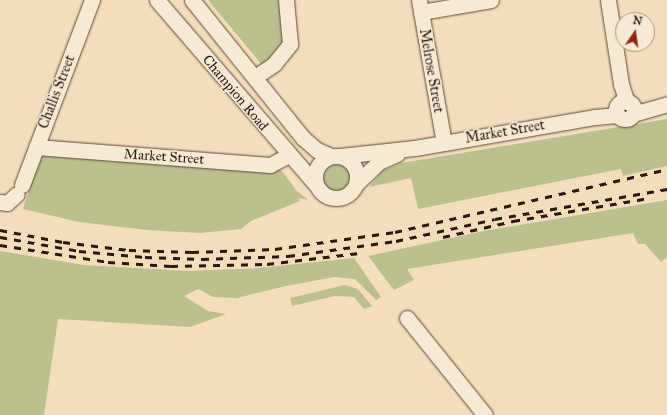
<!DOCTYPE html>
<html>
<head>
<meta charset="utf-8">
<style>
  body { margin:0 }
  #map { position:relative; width:667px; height:415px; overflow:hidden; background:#f4ddbb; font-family:"IM FELL Great Primer",serif }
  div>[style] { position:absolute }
  .green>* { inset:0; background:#bcc08f }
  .round { border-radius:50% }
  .roads { filter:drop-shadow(0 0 1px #5c4939) drop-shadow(0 0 1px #5c4939) }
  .minor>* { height:15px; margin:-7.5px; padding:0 7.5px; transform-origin:7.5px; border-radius:7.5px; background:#f8e9d3 }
  .minor>.ring { margin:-7.5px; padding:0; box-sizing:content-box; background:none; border:15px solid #f8e9d3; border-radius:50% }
  .rail>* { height:3px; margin-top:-1.5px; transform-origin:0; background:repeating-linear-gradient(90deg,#2a180e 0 7px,transparent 0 14px) }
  span { translate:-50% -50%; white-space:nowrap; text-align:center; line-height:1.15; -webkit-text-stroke:3px #f8e9d3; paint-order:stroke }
  .street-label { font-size:14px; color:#2a180e }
  .north { position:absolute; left:615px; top:12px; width:40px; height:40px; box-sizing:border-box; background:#f8e9d3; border:1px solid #a69584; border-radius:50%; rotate:13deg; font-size:11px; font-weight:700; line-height:16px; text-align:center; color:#2a180e }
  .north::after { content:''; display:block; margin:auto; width:14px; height:18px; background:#8f2418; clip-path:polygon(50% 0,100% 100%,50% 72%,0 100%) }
</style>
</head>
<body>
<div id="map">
  <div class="green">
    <i style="clip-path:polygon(208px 0,281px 0,283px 46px,262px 65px)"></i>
    <i style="clip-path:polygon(667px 119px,667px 166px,623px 176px,621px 169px,418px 209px,411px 178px,369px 187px,382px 171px,401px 163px)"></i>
    <i style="clip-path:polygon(41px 153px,281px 170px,296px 190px,308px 200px,298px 198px,300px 201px,251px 221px,241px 229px,200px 233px,147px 230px,79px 222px,23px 209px)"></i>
    <i class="round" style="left:318px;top:160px;width:34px;height:34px"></i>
    <i style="clip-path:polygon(667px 200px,667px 257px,661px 262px,645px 244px,638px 244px,633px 233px,407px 269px,414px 280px,394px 290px,368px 256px,484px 231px)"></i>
    <i style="clip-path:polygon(0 251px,84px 265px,188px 271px,259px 268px,354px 258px,381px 297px,376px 300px,355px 279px,334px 277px,286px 286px,237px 298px,213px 297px,198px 289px,184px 296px,208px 311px,226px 314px,190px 327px,58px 319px,44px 415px,0 415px)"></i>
    <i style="clip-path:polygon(345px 285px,358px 289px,372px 306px,364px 309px,354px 297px,335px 296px,292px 306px,290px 298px)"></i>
  </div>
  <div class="roads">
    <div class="minor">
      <i style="left:157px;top:0;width:243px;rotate:49.3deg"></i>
      <i style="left:192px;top:0;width:177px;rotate:51.2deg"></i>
      <i style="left:303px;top:138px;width:18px;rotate:41deg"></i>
      <i style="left:317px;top:150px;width:15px;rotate:23deg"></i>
      <i style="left:419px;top:0;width:145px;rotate:80.1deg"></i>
      <i style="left:608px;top:0;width:85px;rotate:81.2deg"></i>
      <i style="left:621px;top:84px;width:19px;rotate:72deg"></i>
      <i style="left:421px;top:12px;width:71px;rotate:-9.7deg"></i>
      <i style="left:255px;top:77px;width:23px;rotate:-34deg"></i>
      <i style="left:274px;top:64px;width:26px;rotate:-51deg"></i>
      <i style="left:290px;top:44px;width:44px;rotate:-95.2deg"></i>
      <i class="ring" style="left:616px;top:101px;width:3px;height:3px"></i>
      <i style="left:633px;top:114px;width:35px;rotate:-16deg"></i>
      <i style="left:36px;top:147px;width:235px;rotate:4.4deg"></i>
      <i style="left:270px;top:165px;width:21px;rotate:-28deg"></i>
      <i class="ring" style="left:315px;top:156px;width:27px;height:27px"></i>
      <i style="left:340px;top:156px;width:75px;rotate:-6.1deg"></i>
      <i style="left:415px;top:148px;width:183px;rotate:-9.8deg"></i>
      <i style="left:595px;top:117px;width:23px;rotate:-5deg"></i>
      <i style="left:356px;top:184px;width:32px;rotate:-44deg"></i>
      <i style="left:379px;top:162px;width:20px;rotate:-24deg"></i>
      <i style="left:22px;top:185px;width:198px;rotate:-69.3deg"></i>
      <i style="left:0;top:202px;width:7px;rotate:8deg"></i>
      <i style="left:7px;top:203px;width:13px;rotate:-42deg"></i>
      <i style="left:407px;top:318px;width:124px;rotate:51.2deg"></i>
    </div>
  </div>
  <div class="rail">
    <i style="left:0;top:230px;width:64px;rotate:10.8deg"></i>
    <i style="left:63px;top:242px;width:66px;rotate:6.9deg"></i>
    <i style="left:129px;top:250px;width:63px;rotate:1.8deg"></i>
    <i style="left:192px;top:252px;width:83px;rotate:-2.1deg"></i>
    <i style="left:275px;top:249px;width:121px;rotate:-8.1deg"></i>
    <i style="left:395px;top:232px;width:279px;rotate:-13deg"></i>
    <i style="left:0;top:237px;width:80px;rotate:10deg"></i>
    <i style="left:79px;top:251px;width:66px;rotate:5.2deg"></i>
    <i style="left:145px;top:257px;width:57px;rotate:2deg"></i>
    <i style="left:202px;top:259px;width:86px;rotate:-2deg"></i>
    <i style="left:288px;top:256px;width:109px;rotate:-7.9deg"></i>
    <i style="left:396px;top:241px;width:101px;rotate:-12.5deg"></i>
    <i style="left:495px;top:219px;width:175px;rotate:-9.9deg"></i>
    <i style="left:443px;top:237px;width:72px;rotate:-12.9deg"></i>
    <i style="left:513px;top:221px;width:138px;rotate:-9.6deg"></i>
    <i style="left:0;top:245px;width:109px;rotate:8.9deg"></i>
    <i style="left:108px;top:262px;width:63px;rotate:3.6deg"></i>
    <i style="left:171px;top:266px;width:96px;rotate:-1.2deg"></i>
    <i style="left:267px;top:264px;width:93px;rotate:-6.8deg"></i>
  </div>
  <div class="street-label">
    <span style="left:431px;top:71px;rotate:80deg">Melrose Street</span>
    <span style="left:57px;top:92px;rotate:-69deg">Challis Street</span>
    <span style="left:235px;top:93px;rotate:50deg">Champion Road</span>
    <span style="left:505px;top:132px;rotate:-10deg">Market Street</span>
    <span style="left:164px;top:157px;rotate:4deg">Market Street</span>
  </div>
  <div class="north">N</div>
</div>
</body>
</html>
